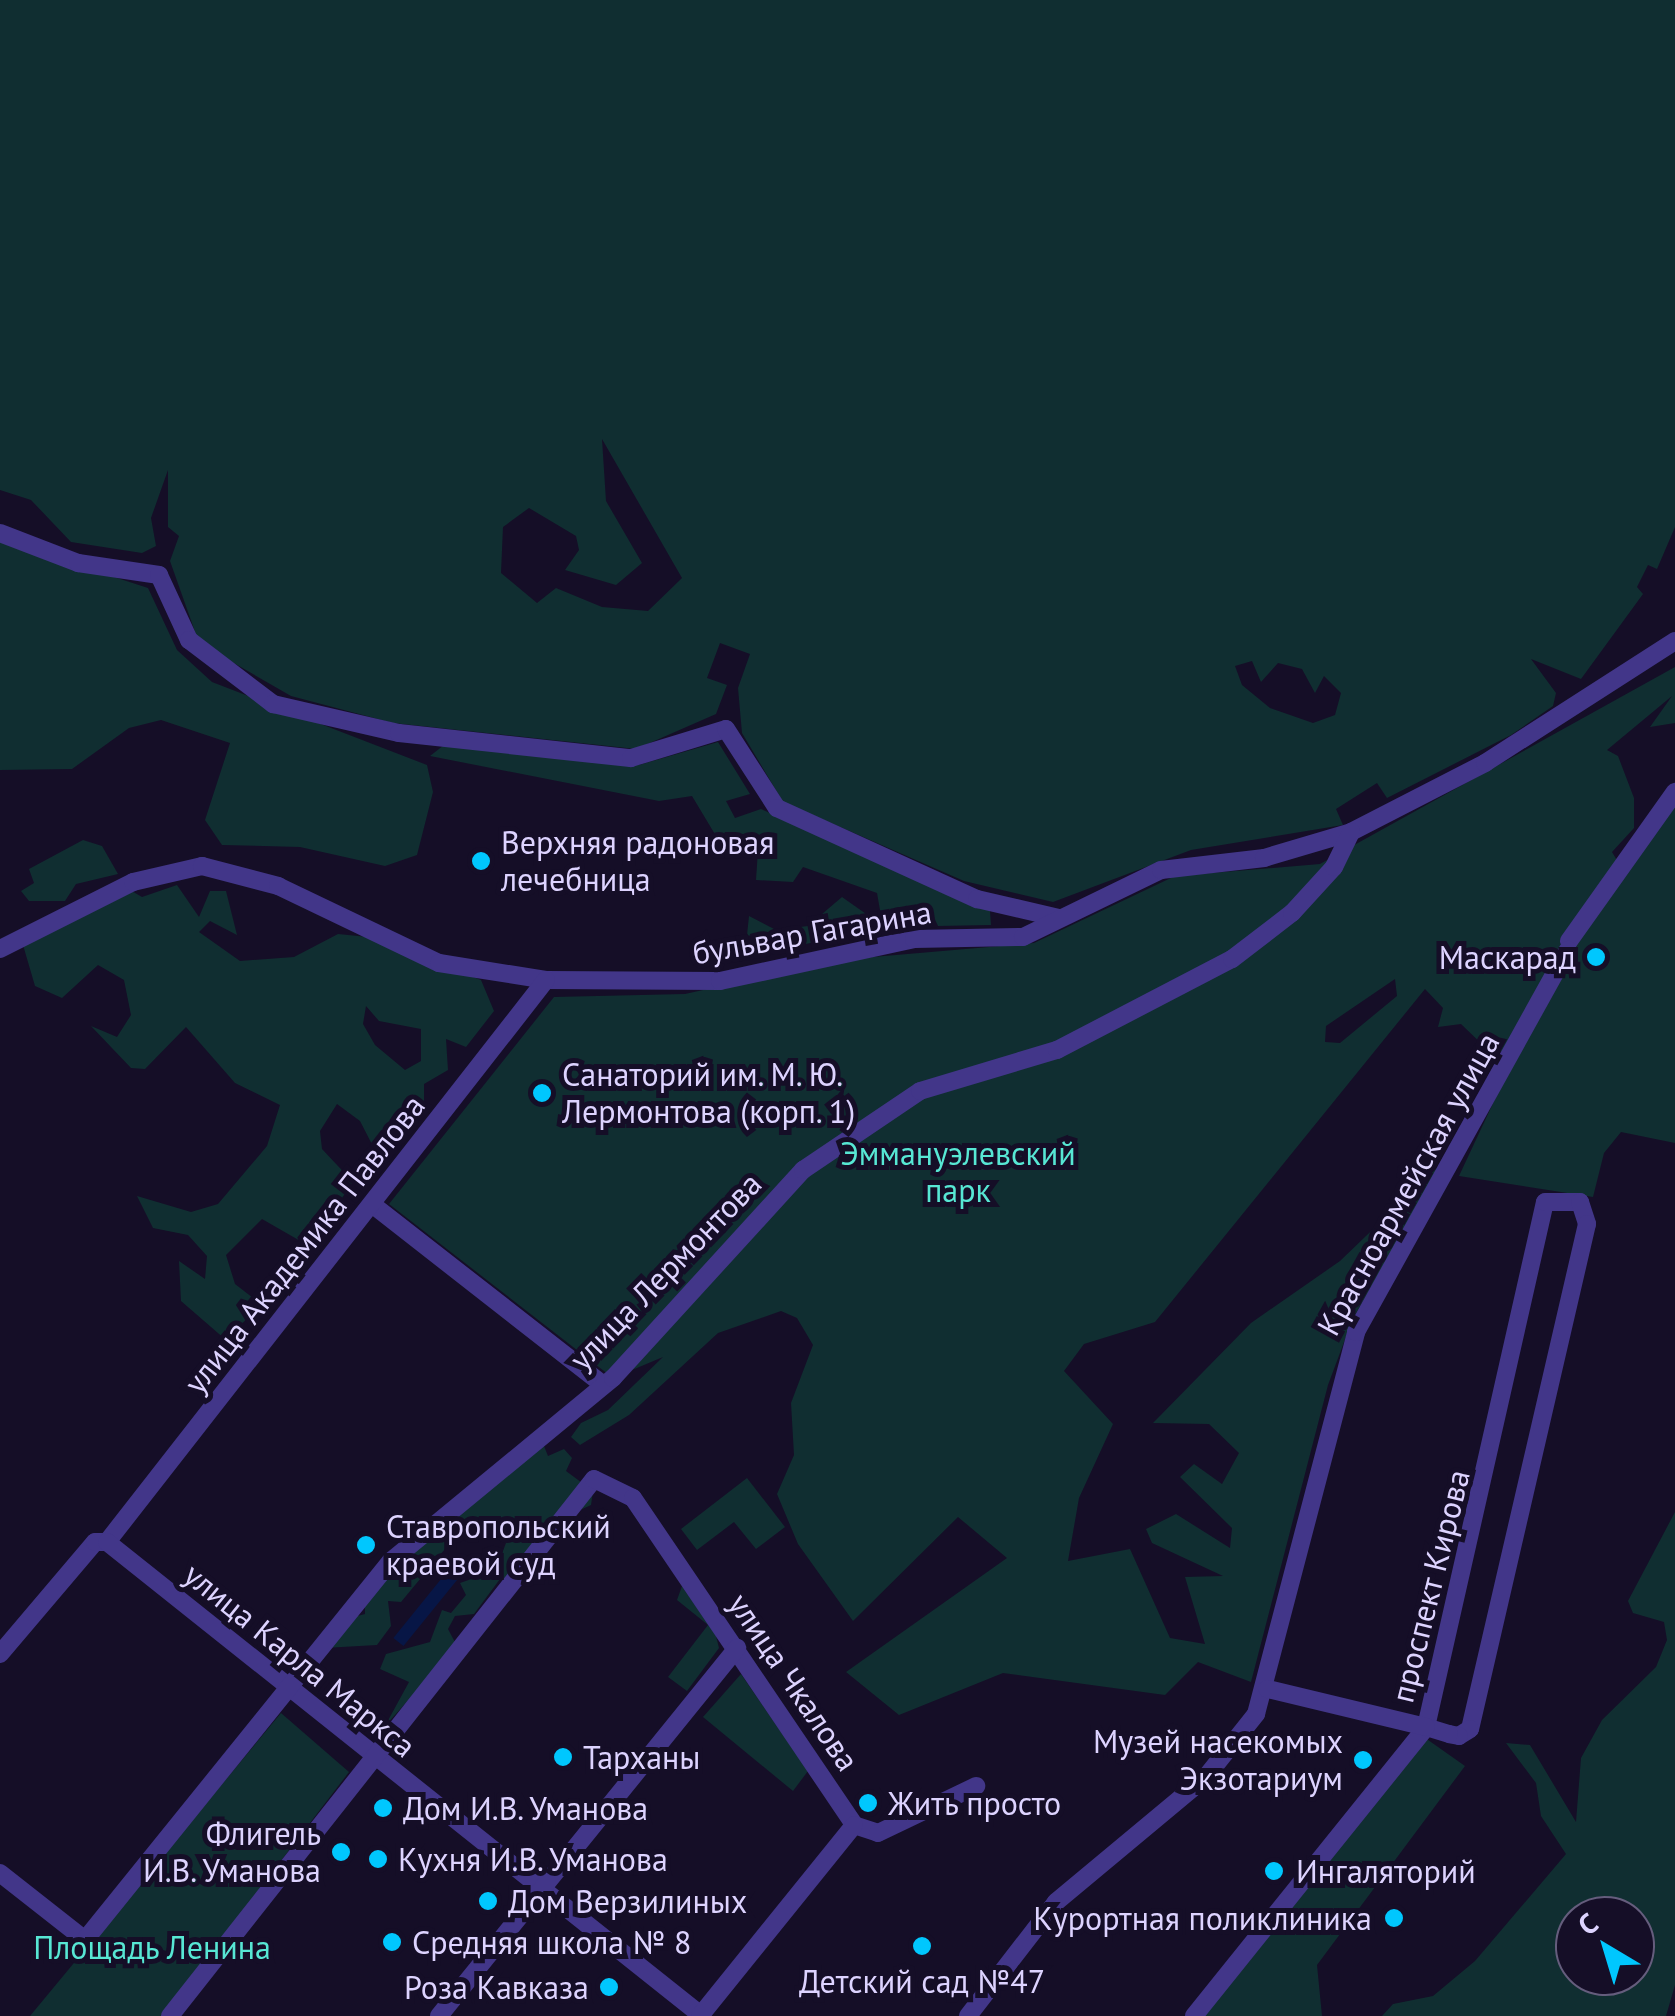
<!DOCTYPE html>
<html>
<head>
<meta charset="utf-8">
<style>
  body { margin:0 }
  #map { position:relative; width:1675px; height:2016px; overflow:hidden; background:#150e27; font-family:"PT Sans",sans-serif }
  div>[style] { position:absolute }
  .green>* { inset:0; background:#102e31 }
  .water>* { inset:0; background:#071646; transform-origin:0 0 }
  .minor>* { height:18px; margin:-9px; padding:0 9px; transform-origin:9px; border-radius:9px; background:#423689 }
  .dots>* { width:28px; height:28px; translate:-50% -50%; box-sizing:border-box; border:5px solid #150e27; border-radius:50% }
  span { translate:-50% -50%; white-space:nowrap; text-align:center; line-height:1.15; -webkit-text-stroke:10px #150e27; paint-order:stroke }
  .poi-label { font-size:32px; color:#ddd3ff }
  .left { translate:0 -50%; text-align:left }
  .right { translate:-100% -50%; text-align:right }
  .street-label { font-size:32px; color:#ddd3ff }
  .park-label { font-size:32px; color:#57e7d4 }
  .north { position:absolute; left:1555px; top:1896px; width:100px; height:100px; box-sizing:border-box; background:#150e27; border:2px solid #655d7d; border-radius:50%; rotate:322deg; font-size:28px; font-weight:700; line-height:40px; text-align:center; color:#ddd3ff }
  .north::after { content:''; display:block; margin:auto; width:35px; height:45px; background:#00c7fe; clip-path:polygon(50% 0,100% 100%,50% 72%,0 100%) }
</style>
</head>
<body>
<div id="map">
  <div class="green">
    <i style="clip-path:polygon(evenodd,0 0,1675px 0,1675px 527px,1657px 569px,1648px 565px,1637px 587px,1643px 594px,1581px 679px,1531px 659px,1556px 693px,1553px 706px,1511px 735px,1387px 798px,1377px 783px,1336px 809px,1343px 825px,1191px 850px,1053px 902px,964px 881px,783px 802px,742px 733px,738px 688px,750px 654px,720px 643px,707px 678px,727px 685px,716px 714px,636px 749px,393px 723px,291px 696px,199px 643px,170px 561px,179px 536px,168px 527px,168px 470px,151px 518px,156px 546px,142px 553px,71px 542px,31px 500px,0 490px,0 0,602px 439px,682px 578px,648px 611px,602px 607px,556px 588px,537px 603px,501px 573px,503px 527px,529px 508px,576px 536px,579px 550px,565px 570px,616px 585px,642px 563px,606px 501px,602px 439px,0 0,1252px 661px,1261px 682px,1278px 663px,1302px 669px,1315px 693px,1324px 676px,1341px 693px,1335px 715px,1313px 723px,1270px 708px,1242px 685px,1235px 666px,1252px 661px)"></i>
    <i style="clip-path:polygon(0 540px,148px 588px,177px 650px,212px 682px,427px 765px,433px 792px,417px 855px,385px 866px,300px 847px,222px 845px,205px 820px,230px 743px,161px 720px,129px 728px,72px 769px,0 770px)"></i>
    <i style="clip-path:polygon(evenodd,1675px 667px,1675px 723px,1650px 727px,1672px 696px,1607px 750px,1618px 756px,1634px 798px,1634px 828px,1612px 852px,1618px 862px,1675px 804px,1675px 1143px,1621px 1132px,1604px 1153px,1593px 1197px,1459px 1176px,1517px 1052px,1489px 1051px,1461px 1024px,1438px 1027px,1443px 1008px,1425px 989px,1155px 1322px,1084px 1344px,1064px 1371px,1113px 1424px,1079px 1498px,1068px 1561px,1130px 1549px,1170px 1638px,1205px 1644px,1185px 1577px,1223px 1576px,1152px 1543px,1146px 1529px,1176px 1514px,1230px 1548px,1232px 1528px,1180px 1477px,1194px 1464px,1222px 1484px,1239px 1453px,1209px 1424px,1153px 1423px,1251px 1323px,1340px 1261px,1445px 1160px,1353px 1318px,1328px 1385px,1251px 1682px,1198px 1662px,1165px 1695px,1003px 1673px,899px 1715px,846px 1672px,1007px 1558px,958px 1517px,853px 1621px,798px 1544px,777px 1494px,794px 1455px,791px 1403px,813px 1345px,797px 1318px,781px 1311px,718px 1333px,629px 1415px,580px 1445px,571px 1437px,581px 1423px,608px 1410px,663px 1357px,613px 1378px,389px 1204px,554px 997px,685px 994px,838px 960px,1034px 943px,1175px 876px,1320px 864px,1675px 667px,1395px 979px,1397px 996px,1340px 1043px,1325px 1042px,1326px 1026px,1395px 979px)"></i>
    <i style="clip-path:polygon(718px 742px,750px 794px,726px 801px,735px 818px,761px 809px,990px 911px,991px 925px,883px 927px,877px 893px,803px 867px,793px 882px,756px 880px,758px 850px,716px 836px,692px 796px,659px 801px,430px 756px,444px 745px,639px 765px)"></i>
    <i style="clip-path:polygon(83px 840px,102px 846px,118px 874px,76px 884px,65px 901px,29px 901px,21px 891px,34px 883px,29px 869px)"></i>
    <i style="clip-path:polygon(evenodd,177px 885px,199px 917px,210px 891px,226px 891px,237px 935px,210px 921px,199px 932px,240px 961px,294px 957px,338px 934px,368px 937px,481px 980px,494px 1011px,466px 1047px,446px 1039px,448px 1070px,424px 1084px,424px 1114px,379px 1158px,360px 1121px,337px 1104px,320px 1131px,322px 1149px,353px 1182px,309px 1246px,262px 1219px,226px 1255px,235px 1284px,261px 1304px,226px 1340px,181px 1301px,179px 1261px,205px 1279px,207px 1256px,188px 1235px,153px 1228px,137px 1196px,191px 1212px,218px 1204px,267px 1146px,280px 1105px,235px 1083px,186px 1027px,145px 1069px,131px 1068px,91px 1026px,117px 1037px,131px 1015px,124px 980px,98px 965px,62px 998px,35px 986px,23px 945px,130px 890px,142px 897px,177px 885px,366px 1006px,379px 1021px,421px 1029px,421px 1061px,405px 1070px,375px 1045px,363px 1024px,366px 1006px)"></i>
    <i style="clip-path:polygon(842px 897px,869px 916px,855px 933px,797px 946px,747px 935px,749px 916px,776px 930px,808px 926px)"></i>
    <i style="clip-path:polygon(542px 1441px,548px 1456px,564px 1449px,572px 1458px,566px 1471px,593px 1491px,591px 1505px,565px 1517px,564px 1534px,555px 1533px,514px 1583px,500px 1579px,474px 1614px,455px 1616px,448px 1629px,457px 1646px,385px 1726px,409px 1682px,380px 1669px,386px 1654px,430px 1642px,442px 1610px,451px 1613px,466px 1595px,460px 1583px,480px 1576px,476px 1563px,498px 1564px,506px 1543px,487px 1530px,450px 1543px,401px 1602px,388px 1601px,391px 1626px,377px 1645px,324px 1648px,346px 1619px,365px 1614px,365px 1598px,401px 1557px)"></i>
    <i style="clip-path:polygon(747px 1478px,785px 1527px,756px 1549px,734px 1522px,697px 1550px,681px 1529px)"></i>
    <i style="clip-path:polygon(evenodd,1675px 1512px,1675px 1985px,1666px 2016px,1382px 2016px,1393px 2004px,1433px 1996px,1475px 1961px,1566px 1854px,1541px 1816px,1536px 1783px,1506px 1743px,1530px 1745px,1576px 1822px,1581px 1758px,1602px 1720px,1656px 1667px,1667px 1640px,1664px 1622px,1633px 1613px,1628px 1601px,1675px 1512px,1635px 1916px,1635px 1976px,1575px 1976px,1575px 1916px,1635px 1916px)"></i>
    <i style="clip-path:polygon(682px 1586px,716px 1636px,719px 1648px,687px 1691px,668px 1677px,708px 1625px,677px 1600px)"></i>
    <i style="clip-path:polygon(741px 1674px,808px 1771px,793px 1791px,703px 1717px)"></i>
    <i style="clip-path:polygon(281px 1713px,349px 1772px,162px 2016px,30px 2016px)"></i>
    <i style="clip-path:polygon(1421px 1735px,1465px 1766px,1317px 1965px,1322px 2016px,1195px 2016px)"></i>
  </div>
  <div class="water">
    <i style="left:450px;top:1568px;width:13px;height:90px;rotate:39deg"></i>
  </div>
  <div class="minor">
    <i style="left:0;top:533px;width:84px;rotate:21deg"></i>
    <i style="left:78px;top:563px;width:82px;rotate:8.4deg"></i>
    <i style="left:159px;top:575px;width:72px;rotate:65.2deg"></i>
    <i style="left:189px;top:640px;width:106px;rotate:37.3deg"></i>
    <i style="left:273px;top:704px;width:129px;rotate:13deg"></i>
    <i style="left:399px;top:733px;width:233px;rotate:6.2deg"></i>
    <i style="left:631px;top:758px;width:99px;rotate:-17deg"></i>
    <i style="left:726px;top:729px;width:94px;rotate:57.2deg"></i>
    <i style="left:777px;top:808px;width:220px;rotate:24.5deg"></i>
    <i style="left:977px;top:899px;width:84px;rotate:13deg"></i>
    <i style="left:1569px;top:941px;width:183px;rotate:-54.6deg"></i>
    <i style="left:0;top:949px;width:149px;rotate:-26.7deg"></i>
    <i style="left:133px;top:882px;width:71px;rotate:-13.1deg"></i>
    <i style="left:202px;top:866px;width:79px;rotate:14.7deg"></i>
    <i style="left:278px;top:886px;width:178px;rotate:25.6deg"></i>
    <i style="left:439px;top:963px;width:108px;rotate:9deg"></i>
    <i style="left:546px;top:980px;width:174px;rotate:0.3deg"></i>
    <i style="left:720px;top:981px;width:198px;rotate:-12.2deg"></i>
    <i style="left:914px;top:939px;width:109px;rotate:-1.1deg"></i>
    <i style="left:1023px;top:937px;width:153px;rotate:-25.9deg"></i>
    <i style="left:1161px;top:870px;width:104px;rotate:-6.6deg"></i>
    <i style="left:1264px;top:858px;width:91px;rotate:-16.6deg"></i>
    <i style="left:1351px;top:832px;width:151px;rotate:-27.2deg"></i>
    <i style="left:1485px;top:763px;width:226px;rotate:-32.7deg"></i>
    <i style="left:373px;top:1205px;width:291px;rotate:38deg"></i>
    <i style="left:107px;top:1542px;width:713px;rotate:-52.01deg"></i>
    <i style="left:0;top:1654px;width:147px;rotate:-49.7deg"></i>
    <i style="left:95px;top:1542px;width:12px"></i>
    <i style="left:107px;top:1542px;width:761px;rotate:38.54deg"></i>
    <i style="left:0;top:1873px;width:108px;rotate:38.2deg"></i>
    <i style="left:85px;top:1940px;width:487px;rotate:-51.1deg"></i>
    <i style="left:391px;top:1561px;width:288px;rotate:-39.5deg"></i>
    <i style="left:613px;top:1378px;width:282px;rotate:-47.6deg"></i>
    <i style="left:803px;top:1170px;width:141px;rotate:-34deg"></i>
    <i style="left:920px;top:1091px;width:143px;rotate:-16.7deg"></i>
    <i style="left:1057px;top:1050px;width:197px;rotate:-27.5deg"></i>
    <i style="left:1232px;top:959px;width:76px;rotate:-37.5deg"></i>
    <i style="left:1292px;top:913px;width:62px;rotate:-47.6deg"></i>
    <i style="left:1334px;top:867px;width:39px;rotate:-64deg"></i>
    <i style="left:170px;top:2016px;width:684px;rotate:-51.71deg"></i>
    <i style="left:594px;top:1479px;width:43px;rotate:26deg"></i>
    <i style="left:633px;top:1498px;width:395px;rotate:55.9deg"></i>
    <i style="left:854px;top:1825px;width:25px;rotate:18deg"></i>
    <i style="left:878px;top:1833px;width:109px;rotate:-25.6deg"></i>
    <i style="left:439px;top:2016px;width:474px;rotate:-51deg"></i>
    <i style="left:700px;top:2016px;width:245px;rotate:-51.1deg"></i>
    <i style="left:968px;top:2016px;width:144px;rotate:-52.3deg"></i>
    <i style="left:1056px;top:1902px;width:194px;rotate:-39.8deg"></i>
    <i style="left:1205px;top:1778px;width:82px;rotate:-51.4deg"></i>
    <i style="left:1256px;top:1714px;width:395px;rotate:-75.3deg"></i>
    <i style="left:1356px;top:1332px;width:437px;rotate:-61deg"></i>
    <i style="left:1194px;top:2016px;width:371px;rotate:-51.2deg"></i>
    <i style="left:1426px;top:1727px;width:538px;rotate:-77.23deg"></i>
    <i style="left:1545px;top:1202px;width:35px"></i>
    <i style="left:1580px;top:1202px;width:23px;rotate:72deg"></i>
    <i style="left:1587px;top:1224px;width:518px;rotate:103.04deg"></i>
    <i style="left:1470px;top:1729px;width:13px;rotate:148deg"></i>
    <i style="left:1459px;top:1736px;width:10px;rotate:-169deg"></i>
    <i style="left:1449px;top:1734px;width:24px;rotate:-163deg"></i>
    <i style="left:1426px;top:1727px;width:163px;rotate:-166.5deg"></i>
  </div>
  <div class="dots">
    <i style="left:481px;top:861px;background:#00c7fe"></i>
    <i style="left:1596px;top:957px;background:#00c7fe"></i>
    <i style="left:542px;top:1093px;background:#00c7fe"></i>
    <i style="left:366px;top:1545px;background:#00c7fe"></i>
    <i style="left:563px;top:1757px;background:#00c7fe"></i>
    <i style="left:1363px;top:1760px;background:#00c7fe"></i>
    <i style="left:868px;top:1803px;background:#00c7fe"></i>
    <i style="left:383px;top:1808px;background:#00c7fe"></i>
    <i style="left:341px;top:1852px;background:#00c7fe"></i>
    <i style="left:378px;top:1859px;background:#00c7fe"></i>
    <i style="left:1274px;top:1871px;background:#00c7fe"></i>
    <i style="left:488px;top:1901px;background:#00c7fe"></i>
    <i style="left:1394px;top:1918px;background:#00c7fe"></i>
    <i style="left:392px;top:1942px;background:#00c7fe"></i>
    <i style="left:922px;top:1946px;background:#00c7fe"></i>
    <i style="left:609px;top:1987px;background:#00c7fe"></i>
  </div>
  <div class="poi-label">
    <span class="left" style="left:501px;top:861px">Верхняя радоновая<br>лечебница</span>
    <span class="right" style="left:1576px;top:957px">Маскарад</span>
    <span class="left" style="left:562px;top:1093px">Санаторий им. М. Ю.<br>Лермонтова (корп. 1)</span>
    <span class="left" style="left:386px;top:1545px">Ставропольский<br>краевой суд</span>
    <span class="right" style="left:1343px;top:1760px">Музей насекомых<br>Экзотариум</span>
    <span class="left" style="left:583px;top:1757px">Тарханы</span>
    <span class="left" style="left:888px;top:1803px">Жить просто</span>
    <span class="left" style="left:403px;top:1808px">Дом И.В. Уманова</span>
    <span class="right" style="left:321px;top:1852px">Флигель<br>И.В. Уманова</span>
    <span class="left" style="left:398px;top:1859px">Кухня И.В. Уманова</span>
    <span class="left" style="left:1296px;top:1871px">Ингаляторий</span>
    <span class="left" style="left:508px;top:1901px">Дом Верзилиных</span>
    <span class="right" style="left:1372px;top:1918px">Курортная поликлиника</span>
    <span class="left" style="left:412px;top:1942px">Средняя школа № 8</span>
    <span style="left:922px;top:1981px">Детский сад №47</span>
    <span class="right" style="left:589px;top:1987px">Роза Кавказа</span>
  </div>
  <div class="street-label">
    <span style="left:812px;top:932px;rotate:-10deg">бульвар Гагарина</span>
    <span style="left:1408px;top:1184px;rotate:-61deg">Красноармейская улица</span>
    <span style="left:304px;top:1244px;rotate:-52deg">улица Академика Павлова</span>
    <span style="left:665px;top:1271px;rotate:-46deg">улица Лермонтова</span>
    <span style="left:1430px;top:1586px;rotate:-76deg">проспект Кирова</span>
    <span style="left:300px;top:1660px;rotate:39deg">улица Карла Маркса</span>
    <span style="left:794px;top:1682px;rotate:56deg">улица Чкалова</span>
  </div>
  <div class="park-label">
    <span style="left:958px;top:1172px">Эммануэлевский<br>парк</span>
    <span style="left:152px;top:1947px">Площадь Ленина</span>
  </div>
  <div class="north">С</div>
</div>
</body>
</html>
